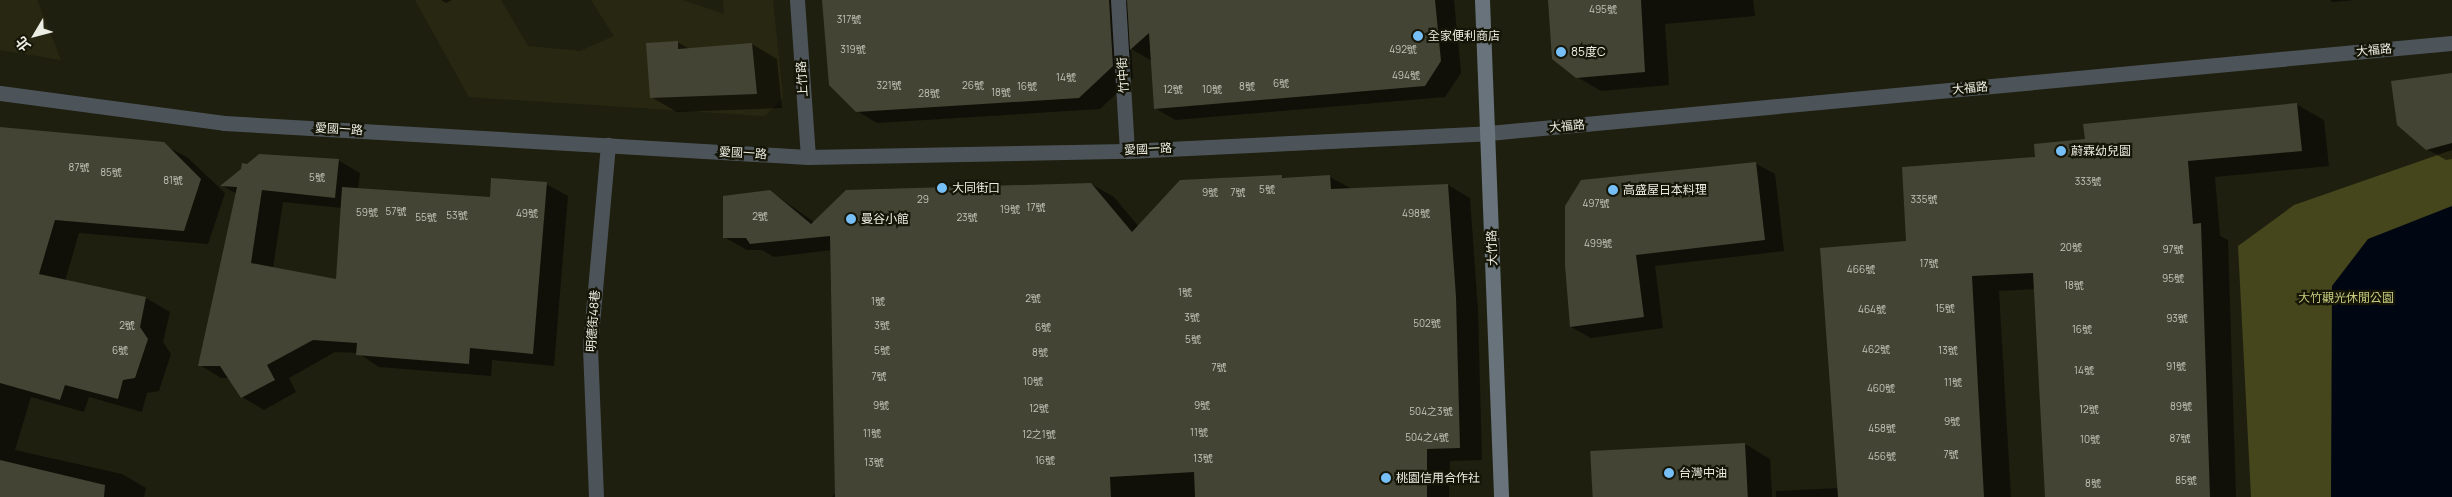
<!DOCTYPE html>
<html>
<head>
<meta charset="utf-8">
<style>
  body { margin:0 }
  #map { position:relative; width:2452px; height:497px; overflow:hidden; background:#1e1f0f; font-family:Manrope,"Noto Sans TC",sans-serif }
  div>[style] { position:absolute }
  .built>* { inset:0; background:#282812 }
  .green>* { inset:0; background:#45461c }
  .water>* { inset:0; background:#000612 }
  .shadow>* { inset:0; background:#0007 }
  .building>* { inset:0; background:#434433; transform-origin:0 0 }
  .minor>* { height:15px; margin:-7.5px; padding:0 7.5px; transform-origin:7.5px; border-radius:7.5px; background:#4d5459 }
  .tertiary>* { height:15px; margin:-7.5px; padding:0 7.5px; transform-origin:7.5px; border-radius:7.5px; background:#4d5459 }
  .secondary>* { height:15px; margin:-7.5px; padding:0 7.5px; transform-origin:7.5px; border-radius:7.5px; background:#68737b }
  .dots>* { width:14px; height:14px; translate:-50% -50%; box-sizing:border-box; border:2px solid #151607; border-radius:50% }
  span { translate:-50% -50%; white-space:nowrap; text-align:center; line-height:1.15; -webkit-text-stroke:4.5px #151607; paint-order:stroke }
  .number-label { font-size:10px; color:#c2c3b7 }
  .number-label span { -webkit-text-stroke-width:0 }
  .poi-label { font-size:12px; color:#ecede3 }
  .left { translate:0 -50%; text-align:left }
  .street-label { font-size:12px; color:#ecede3 }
  .park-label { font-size:12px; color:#c8cb7f }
  .north { position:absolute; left:10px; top:10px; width:50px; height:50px; -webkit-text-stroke:4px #151607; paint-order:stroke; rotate:233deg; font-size:14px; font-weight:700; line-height:20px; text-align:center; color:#ecede3 }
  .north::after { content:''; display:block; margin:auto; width:18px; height:22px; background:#ecede3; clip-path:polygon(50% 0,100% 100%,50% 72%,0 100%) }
</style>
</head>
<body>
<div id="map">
  <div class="built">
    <i style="clip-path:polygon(0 0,37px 0,61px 60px,0 50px)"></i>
    <i style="clip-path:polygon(415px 0,501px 0,528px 46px,580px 51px,614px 36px,591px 0,682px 0,724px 14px,723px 0,773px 0,783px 98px,765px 116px,469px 97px)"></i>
  </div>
  <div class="green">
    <i style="clip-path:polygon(2452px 150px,2452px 497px,2251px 497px,2238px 246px,2294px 205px)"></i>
  </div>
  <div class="water">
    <i style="clip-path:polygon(2452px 206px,2452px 497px,2331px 497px,2332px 286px,2368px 239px)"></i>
  </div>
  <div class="shadow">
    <i style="clip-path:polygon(441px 0,452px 0,446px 3px)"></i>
    <i style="clip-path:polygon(824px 0,1123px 0,1129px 3px,1129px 0,1454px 0,1461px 73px,1445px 97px,1175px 120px,1155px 108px,1152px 61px,1131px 49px,1133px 78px,1100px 109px,877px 123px,857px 111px)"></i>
    <i style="clip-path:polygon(1550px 0,1753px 0,1755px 16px,1665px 24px,1669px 85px,1601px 91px,1577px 77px)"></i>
    <i style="clip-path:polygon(2330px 0,2355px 0,2333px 2px)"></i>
    <i style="clip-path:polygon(677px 42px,690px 49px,752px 44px,777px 59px,782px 108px,677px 112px,651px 97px)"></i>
    <i style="clip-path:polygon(2452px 76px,2452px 159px,2446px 160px,2427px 149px)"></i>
    <i style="clip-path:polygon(2296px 104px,2324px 120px,2329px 166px,2215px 177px,2220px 236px,2228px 240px,2236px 497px,2046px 497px,2035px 289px,1999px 291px,2011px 497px,1776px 497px,1776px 491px,1839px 488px,1908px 242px,2036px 158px,2086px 140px)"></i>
    <i style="clip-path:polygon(0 133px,163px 144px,188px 158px,225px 193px,208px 244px,79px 233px,65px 281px,146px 298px,170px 312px,163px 342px,171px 354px,159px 391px,147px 393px,142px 412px,89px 397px,84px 412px,31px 397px,15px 450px,122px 474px,146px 488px,144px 497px,0 497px)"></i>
    <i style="clip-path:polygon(evenodd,338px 160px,360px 173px,358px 189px,491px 198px,546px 184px,568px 196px,554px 366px,492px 360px,491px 376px,379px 367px,358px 353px,335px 352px,289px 378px,296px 392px,264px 410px,242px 397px,229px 378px,221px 378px,200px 365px,237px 194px,223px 186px,338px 160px,283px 202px,342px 208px,338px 280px,273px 268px,283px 202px)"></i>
    <i style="clip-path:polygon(1755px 163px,1775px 174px,1784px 251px,1655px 266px,1663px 328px,1591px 338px,1571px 327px,1566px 265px)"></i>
    <i style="clip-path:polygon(1281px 176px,1287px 179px,1330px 177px,1352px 189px,1448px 185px,1470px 198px,1478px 310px,1482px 460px,1450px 461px,1449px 497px,832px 497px,836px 492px,832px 250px,774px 257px,762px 250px,747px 250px,724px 237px,770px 191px,814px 222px,1091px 184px,1114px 197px,1139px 227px)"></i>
    <i style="clip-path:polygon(1745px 444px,1770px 459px,1772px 497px,1594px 497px)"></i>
  </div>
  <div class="building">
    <i style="clip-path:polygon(822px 0,1109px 0,1113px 66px,1079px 98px,856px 112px,829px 85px)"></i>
    <i style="clip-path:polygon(1127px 0,1435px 0,1441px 61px,1425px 86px,1154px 109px,1149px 33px,1130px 50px)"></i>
    <i style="clip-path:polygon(1548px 0,1641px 0,1645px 72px,1576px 78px,1552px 59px)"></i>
    <i style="clip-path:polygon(678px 41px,678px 49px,752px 43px,757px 94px,650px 98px,646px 43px)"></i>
    <i style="clip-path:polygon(2452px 73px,2452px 143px,2426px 150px,2397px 125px,2391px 81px)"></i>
    <i style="clip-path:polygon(2297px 103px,2302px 151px,2188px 161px,2193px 224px,2201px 223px,2210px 497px,2045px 497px,2033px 273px,1972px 276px,1984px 497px,1838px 497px,1820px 248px,1906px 241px,1902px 167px,2035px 157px,2034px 144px,2085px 139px,2083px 124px)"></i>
    <i style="clip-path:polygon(0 127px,164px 142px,201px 179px,184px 231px,55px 220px,39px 274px,146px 297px,140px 327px,148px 339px,135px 378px,123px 380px,118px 399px,65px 385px,60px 400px,0 383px)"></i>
    <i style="clip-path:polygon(259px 154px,339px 159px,335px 198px,262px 190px,251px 263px,336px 279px,342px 187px,490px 197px,491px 178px,547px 182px,533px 354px,470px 348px,469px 364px,356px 355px,357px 343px,313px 340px,267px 365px,275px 380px,241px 398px,220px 366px,198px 366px,237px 187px,220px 186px,241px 169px,242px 163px,247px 164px)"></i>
    <i style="clip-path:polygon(1756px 162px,1765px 240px,1636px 255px,1644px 317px,1570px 327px,1565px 265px,1565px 206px,1581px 180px)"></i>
    <i style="clip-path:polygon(1282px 175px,1282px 178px,1330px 175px,1331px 189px,1448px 184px,1456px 297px,1460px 448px,1427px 449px,1427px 497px,1195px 497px,1194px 472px,1110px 477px,1111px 497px,835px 497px,830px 236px,750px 244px,746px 238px,723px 238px,723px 196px,770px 190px,811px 224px,846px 190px,1091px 183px,1132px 232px,1180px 180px)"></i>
    <i style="left:1745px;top:443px;width:54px;height:155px;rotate:87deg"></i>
    <i style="clip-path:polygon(0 460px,105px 485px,104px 497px,0 497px)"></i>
  </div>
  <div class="minor">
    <i style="left:797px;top:0;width:157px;rotate:86deg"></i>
    <i style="left:1118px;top:0;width:151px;rotate:86.6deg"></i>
    <i style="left:0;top:93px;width:226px;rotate:7.6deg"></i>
    <i style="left:224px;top:123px;width:585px;rotate:3.33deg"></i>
    <i style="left:808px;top:157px;width:319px;rotate:-1.1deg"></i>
    <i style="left:1127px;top:151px;width:362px;rotate:-2.8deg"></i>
    <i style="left:596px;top:497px;width:151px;rotate:-92.3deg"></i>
    <i style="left:590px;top:346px;width:202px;rotate:-84.9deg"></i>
  </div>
  <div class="tertiary">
    <i style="left:1489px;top:133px;width:967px;rotate:-5.34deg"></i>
  </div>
  <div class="secondary">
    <i style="left:1482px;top:0;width:497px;rotate:87.8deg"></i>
  </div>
  <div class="dots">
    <i style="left:1418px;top:36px;background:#76c0f7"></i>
    <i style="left:1561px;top:52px;background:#76c0f7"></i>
    <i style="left:2061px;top:151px;background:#76c0f7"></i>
    <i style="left:942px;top:188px;background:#76c0f7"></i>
    <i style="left:1613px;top:190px;background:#76c0f7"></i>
    <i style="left:851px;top:219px;background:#76c0f7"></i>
    <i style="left:1669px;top:473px;background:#76c0f7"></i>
    <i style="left:1386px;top:478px;background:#76c0f7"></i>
  </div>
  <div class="number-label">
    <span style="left:1603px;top:10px">495號</span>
    <span style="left:849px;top:20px">317號</span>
    <span style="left:853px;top:50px">319號</span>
    <span style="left:1403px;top:50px">492號</span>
    <span style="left:1406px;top:76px">494號</span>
    <span style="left:1066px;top:78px">14號</span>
    <span style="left:1281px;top:84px">6號</span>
    <span style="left:889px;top:86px">321號</span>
    <span style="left:973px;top:86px">26號</span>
    <span style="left:1027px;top:87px">16號</span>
    <span style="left:1247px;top:87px">8號</span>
    <span style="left:1173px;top:90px">12號</span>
    <span style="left:1212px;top:90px">10號</span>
    <span style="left:1001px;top:93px">18號</span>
    <span style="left:929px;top:94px">28號</span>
    <span style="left:79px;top:168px">87號</span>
    <span style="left:111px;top:173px">85號</span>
    <span style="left:317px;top:178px">5號</span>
    <span style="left:173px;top:181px">81號</span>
    <span style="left:2088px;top:182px">333號</span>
    <span style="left:1267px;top:190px">5號</span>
    <span style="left:1210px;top:193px">9號</span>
    <span style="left:1238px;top:193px">7號</span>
    <span style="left:923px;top:200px">29</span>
    <span style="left:1924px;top:200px">335號</span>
    <span style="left:1596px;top:204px">497號</span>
    <span style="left:1036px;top:208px">17號</span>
    <span style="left:1010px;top:210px">19號</span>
    <span style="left:396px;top:212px">57號</span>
    <span style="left:367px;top:213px">59號</span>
    <span style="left:527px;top:214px">49號</span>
    <span style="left:1416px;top:214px">498號</span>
    <span style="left:457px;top:216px">53號</span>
    <span style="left:760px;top:217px">2號</span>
    <span style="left:426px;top:218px">55號</span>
    <span style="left:967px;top:218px">23號</span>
    <span style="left:1598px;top:244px">499號</span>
    <span style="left:2071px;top:248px">20號</span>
    <span style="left:2173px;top:250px">97號</span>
    <span style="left:1929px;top:264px">17號</span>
    <span style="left:1861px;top:270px">466號</span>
    <span style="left:2173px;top:279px">95號</span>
    <span style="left:2074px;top:286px">18號</span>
    <span style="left:1185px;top:293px">1號</span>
    <span style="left:1033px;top:299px">2號</span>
    <span style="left:878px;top:302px">1號</span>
    <span style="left:1945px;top:309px">15號</span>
    <span style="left:1872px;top:310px">464號</span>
    <span style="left:1192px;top:318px">3號</span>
    <span style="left:2177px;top:319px">93號</span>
    <span style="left:1427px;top:324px">502號</span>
    <span style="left:127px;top:326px">2號</span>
    <span style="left:882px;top:326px">3號</span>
    <span style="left:1043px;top:328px">6號</span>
    <span style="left:2082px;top:330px">16號</span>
    <span style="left:1193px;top:340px">5號</span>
    <span style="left:1876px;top:350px">462號</span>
    <span style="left:120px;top:351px">6號</span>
    <span style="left:882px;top:351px">5號</span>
    <span style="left:1948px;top:351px">13號</span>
    <span style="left:1040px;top:353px">8號</span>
    <span style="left:2176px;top:367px">91號</span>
    <span style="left:1219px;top:368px">7號</span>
    <span style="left:2084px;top:371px">14號</span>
    <span style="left:879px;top:377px">7號</span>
    <span style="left:1033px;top:382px">10號</span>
    <span style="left:1953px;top:383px">11號</span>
    <span style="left:1881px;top:389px">460號</span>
    <span style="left:881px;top:406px">9號</span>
    <span style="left:1202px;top:406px">9號</span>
    <span style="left:2181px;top:407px">89號</span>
    <span style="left:1039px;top:409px">12號</span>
    <span style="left:2089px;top:410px">12號</span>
    <span style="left:1431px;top:412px">504之3號</span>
    <span style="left:1952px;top:422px">9號</span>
    <span style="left:1882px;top:429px">458號</span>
    <span style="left:1199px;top:433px">11號</span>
    <span style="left:872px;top:434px">11號</span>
    <span style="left:1039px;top:435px">12之1號</span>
    <span style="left:1427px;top:438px">504之4號</span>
    <span style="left:2180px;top:439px">87號</span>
    <span style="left:2090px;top:440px">10號</span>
    <span style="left:1951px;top:455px">7號</span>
    <span style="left:1882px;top:457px">456號</span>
    <span style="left:1203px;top:459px">13號</span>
    <span style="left:1045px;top:461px">16號</span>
    <span style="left:874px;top:463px">13號</span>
    <span style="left:2186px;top:481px">85號</span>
    <span style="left:2093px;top:484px">8號</span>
  </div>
  <div class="poi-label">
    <span class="left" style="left:1428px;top:36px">全家便利商店</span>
    <span class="left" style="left:1571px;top:52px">85度C</span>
    <span class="left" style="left:2071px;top:151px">蔚霖幼兒園</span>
    <span class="left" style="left:952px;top:188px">大同街口</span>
    <span class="left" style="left:1623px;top:190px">高盛屋日本料理</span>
    <span class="left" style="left:861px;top:219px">曼谷小館</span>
    <span class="left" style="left:1679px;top:473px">台灣中油</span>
    <span class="left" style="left:1396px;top:478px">桃園信用合作社</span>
  </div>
  <div class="street-label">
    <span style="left:2374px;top:50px;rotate:-5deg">大福路</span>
    <span style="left:1123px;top:75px;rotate:-94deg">竹中街</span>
    <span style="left:802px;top:79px;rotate:-94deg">上竹路</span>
    <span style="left:1970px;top:88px;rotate:-5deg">大福路</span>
    <span style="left:1567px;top:126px;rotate:-5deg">大福路</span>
    <span style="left:339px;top:129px;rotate:3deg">愛國一路</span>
    <span style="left:1148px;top:149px;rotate:-3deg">愛國一路</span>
    <span style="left:743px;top:153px;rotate:3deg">愛國一路</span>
    <span style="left:1492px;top:248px;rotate:-92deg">大竹路</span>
    <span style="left:593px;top:321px;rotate:-86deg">明德街48巷</span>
  </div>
  <div class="park-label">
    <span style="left:2346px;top:298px">大竹觀光休閒公園</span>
  </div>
  <div class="north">北</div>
</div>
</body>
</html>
